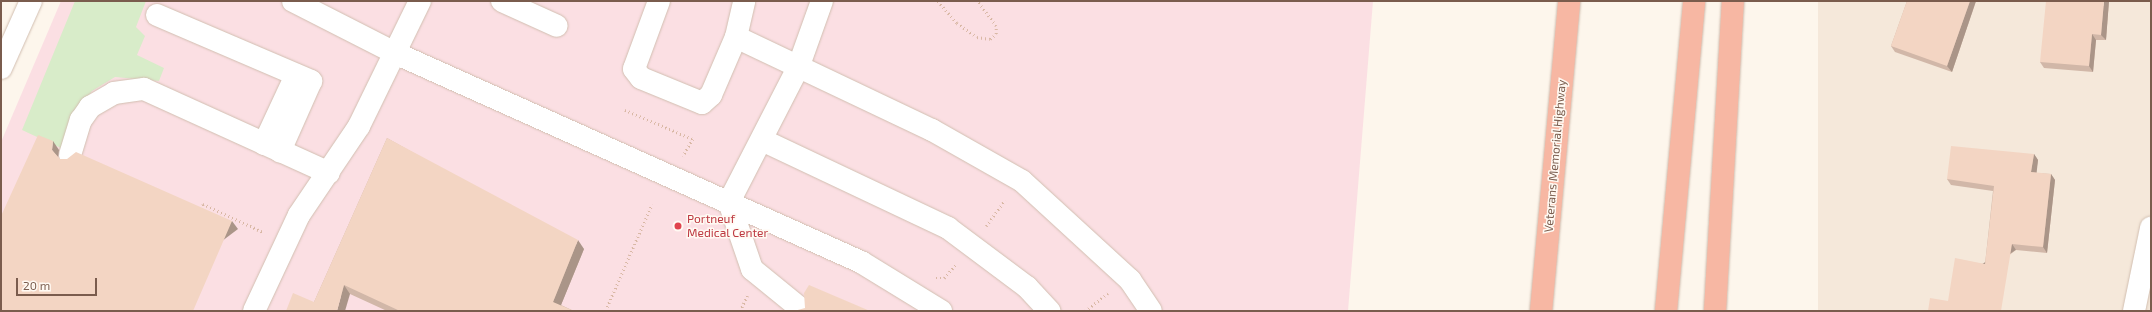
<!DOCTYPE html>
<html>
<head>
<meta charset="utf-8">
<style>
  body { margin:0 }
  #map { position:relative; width:2152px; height:312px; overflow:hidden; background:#fdf6ec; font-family:"Exo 2",sans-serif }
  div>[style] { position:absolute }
  .residential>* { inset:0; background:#f5e8da; transform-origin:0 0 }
  .medical>* { inset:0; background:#fbdfe3 }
  .green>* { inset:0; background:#d8ecc9 }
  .path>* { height:2.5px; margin-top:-1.25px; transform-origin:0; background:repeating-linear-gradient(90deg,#d9b8a5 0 1px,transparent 0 4px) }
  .roads { filter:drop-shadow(0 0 1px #d1beb0) drop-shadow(0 0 1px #d1beb0) }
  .minor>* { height:22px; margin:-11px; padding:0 11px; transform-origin:11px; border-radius:11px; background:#fff }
  .highway>* { height:22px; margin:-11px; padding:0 11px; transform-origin:11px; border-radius:11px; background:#f7b7a3 }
  .wall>* { inset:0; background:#d1b7a8 }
  .shaded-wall>* { inset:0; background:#aa9588; transform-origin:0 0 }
  .building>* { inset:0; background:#f3d5c3 }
  .dots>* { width:11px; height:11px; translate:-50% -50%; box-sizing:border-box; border:2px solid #fffaf3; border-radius:50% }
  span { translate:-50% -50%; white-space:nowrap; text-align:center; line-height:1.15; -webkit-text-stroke:3px #fffaf3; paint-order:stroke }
  .street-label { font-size:12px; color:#7a5c4d }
  .health-label { font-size:12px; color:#be3a42 }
  .left { translate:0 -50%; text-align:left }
  .frame { position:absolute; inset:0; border:2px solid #7a5c4d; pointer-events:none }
  .scale { position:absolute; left:16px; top:278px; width:81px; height:18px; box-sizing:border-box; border:2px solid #7a5c4d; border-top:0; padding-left:5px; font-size:12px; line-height:14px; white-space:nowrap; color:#7a5c4d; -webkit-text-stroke:3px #fffaf3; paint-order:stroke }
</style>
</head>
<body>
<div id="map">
  <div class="residential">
    <i style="left:1818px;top:1px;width:333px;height:311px"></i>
  </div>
  <div class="medical">
    <i style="clip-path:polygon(61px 1px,1373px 1px,1348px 311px,1px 311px,1px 142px)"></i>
  </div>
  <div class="green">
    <i style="clip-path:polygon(75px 1px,146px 1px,136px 27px,145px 36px,137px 55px,164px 68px,159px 81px,115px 77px,92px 91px,81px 106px,63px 149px,22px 130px)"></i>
  </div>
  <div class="path">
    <i style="left:938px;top:1px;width:29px;rotate:49deg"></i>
    <i style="left:957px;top:23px;width:24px;rotate:35deg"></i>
    <i style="left:977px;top:37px;width:13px;rotate:9deg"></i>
    <i style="left:990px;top:39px;width:8px;rotate:-40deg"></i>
    <i style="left:996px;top:34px;width:8px;rotate:-90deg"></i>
    <i style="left:996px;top:26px;width:31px;rotate:-127deg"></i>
    <i style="left:625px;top:110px;width:74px;rotate:23.1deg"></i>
    <i style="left:693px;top:139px;width:20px;rotate:120deg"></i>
    <i style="left:201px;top:209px;width:5px;rotate:-68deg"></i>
    <i style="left:203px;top:204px;width:66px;rotate:25deg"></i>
    <i style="left:986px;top:226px;width:32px;rotate:-54deg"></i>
    <i style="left:936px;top:278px;width:8px"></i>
    <i style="left:944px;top:278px;width:18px;rotate:-49deg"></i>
    <i style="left:607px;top:307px;width:112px;rotate:-66.4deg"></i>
    <i style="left:740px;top:311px;width:17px;rotate:-65deg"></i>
    <i style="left:1085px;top:311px;width:29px;rotate:-38deg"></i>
  </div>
  <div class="roads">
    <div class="minor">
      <i style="left:293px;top:1px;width:114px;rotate:27deg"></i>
      <i style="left:395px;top:53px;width:511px;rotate:24.16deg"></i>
      <i style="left:861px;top:262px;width:94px;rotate:31.5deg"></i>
      <i style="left:502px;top:1px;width:60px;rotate:24.4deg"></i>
      <i style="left:659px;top:1px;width:72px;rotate:110.2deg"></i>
      <i style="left:634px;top:69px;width:11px;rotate:52deg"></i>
      <i style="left:641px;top:78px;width:66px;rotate:22.3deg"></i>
      <i style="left:702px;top:103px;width:12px;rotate:-42deg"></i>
      <i style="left:711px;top:95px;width:63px;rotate:-66.7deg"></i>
      <i style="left:736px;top:37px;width:37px;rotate:-77deg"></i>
      <i style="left:157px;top:15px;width:168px;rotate:23.2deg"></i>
      <i style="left:311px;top:81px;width:77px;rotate:113.9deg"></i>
      <i style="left:736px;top:37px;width:217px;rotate:25.4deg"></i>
      <i style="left:932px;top:130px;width:103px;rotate:29.5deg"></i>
      <i style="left:1022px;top:181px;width:147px;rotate:42.5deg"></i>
      <i style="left:1130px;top:280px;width:37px;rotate:56deg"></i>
      <i style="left:1px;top:68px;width:73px;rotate:-65.9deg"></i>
      <i style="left:762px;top:140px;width:206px;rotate:25.3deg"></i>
      <i style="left:948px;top:228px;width:99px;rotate:36.8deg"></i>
      <i style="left:1027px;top:287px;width:33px;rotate:47deg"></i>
      <i style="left:264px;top:144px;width:76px;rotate:-65.1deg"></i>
      <i style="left:70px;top:155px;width:37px;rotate:-73deg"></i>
      <i style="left:81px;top:120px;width:16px;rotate:-55deg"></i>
      <i style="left:90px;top:107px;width:28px;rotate:-30deg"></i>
      <i style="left:114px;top:93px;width:30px;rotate:-8deg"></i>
      <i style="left:144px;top:89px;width:203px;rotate:24.4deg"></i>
      <i style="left:801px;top:309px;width:63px;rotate:-140.8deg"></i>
      <i style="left:752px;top:269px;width:71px;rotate:-108.9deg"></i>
      <i style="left:729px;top:202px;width:151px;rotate:-62.8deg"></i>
      <i style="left:798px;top:68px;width:71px;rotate:-70.3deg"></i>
      <i style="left:254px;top:311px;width:106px;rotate:-64.9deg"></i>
      <i style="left:299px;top:215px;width:107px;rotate:-56deg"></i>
      <i style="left:359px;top:126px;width:139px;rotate:-64deg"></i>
      <i style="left:2134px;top:311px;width:85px;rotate:-78.4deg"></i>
    </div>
    <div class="highway">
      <i style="left:1541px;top:311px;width:311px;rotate:-84.8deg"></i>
      <i style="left:1666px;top:311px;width:311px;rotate:-84.8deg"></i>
      <i style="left:1715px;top:311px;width:311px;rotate:-86.7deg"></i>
    </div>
  </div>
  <div class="wall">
    <i style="clip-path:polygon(1907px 1px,1976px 1px,1952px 72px,1895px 52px,1891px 46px)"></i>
    <i style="clip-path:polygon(2109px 1px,2106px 40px,2096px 40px,2093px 72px,2044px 68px,2040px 62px)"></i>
    <i style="clip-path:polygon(387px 138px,584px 249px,561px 305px,574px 311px,387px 311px,350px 294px,314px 302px)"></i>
    <i style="clip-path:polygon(2034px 154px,2038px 160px,2036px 173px,2051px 174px,2055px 180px,2047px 253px,2016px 250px,1948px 301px,1985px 264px,1993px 191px,1951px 185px,1947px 179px)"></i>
  </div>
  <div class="shaded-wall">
    <i style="clip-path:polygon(1970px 1px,1976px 1px,1952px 72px,1947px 66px)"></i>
    <i style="clip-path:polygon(2104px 1px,2109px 1px,2106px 40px,2101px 35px)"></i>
    <i style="clip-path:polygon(2092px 34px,2096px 40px,2093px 72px,2089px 66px)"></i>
    <i style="clip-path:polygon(53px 141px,59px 150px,58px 158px,52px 150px)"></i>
    <i style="clip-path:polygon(2034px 154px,2038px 160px,2036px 178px,2031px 172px)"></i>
    <i style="clip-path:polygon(2051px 174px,2055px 180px,2047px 253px,2043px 247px)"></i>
    <i style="left:232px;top:221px;width:10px;height:98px;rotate:53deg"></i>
    <i style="clip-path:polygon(578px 240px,584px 249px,559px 310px,553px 302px)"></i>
    <i style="left:2012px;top:244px;width:7px;height:68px;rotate:56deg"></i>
    <i style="clip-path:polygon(344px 285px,350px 294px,345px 311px,337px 311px)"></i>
  </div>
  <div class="building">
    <i style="clip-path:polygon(1907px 1px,1970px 1px,1947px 66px,1891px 46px)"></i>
    <i style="clip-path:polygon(2046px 1px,2104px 1px,2101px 35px,2092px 34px,2089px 66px,2040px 62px)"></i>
    <i style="clip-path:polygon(38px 135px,53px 141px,52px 150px,60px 159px,67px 159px,76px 152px,232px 221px,193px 311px,1px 311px,1px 216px)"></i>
    <i style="clip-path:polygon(387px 138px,578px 240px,553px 302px,574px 311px,400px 311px,344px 285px,337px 311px,286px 311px,293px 293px,314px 302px)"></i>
    <i style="clip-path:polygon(1951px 146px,2034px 154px,2031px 172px,2051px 174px,2043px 247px,2012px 244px,2001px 311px,1928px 311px,1930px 298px,1948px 301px,1955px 258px,1985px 264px,1994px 186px,1947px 179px)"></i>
    <i style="clip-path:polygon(809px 285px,870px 311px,794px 311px,805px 308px,804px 293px)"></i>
  </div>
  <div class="dots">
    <i style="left:678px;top:226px;background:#e0444e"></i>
  </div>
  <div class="street-label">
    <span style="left:1555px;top:156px;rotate:-85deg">Veterans Memorial Highway</span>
  </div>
  <div class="health-label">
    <span class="left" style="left:687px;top:226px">Portneuf<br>Medical Center</span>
  </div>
  <div class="frame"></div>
  <div class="scale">20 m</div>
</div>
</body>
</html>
